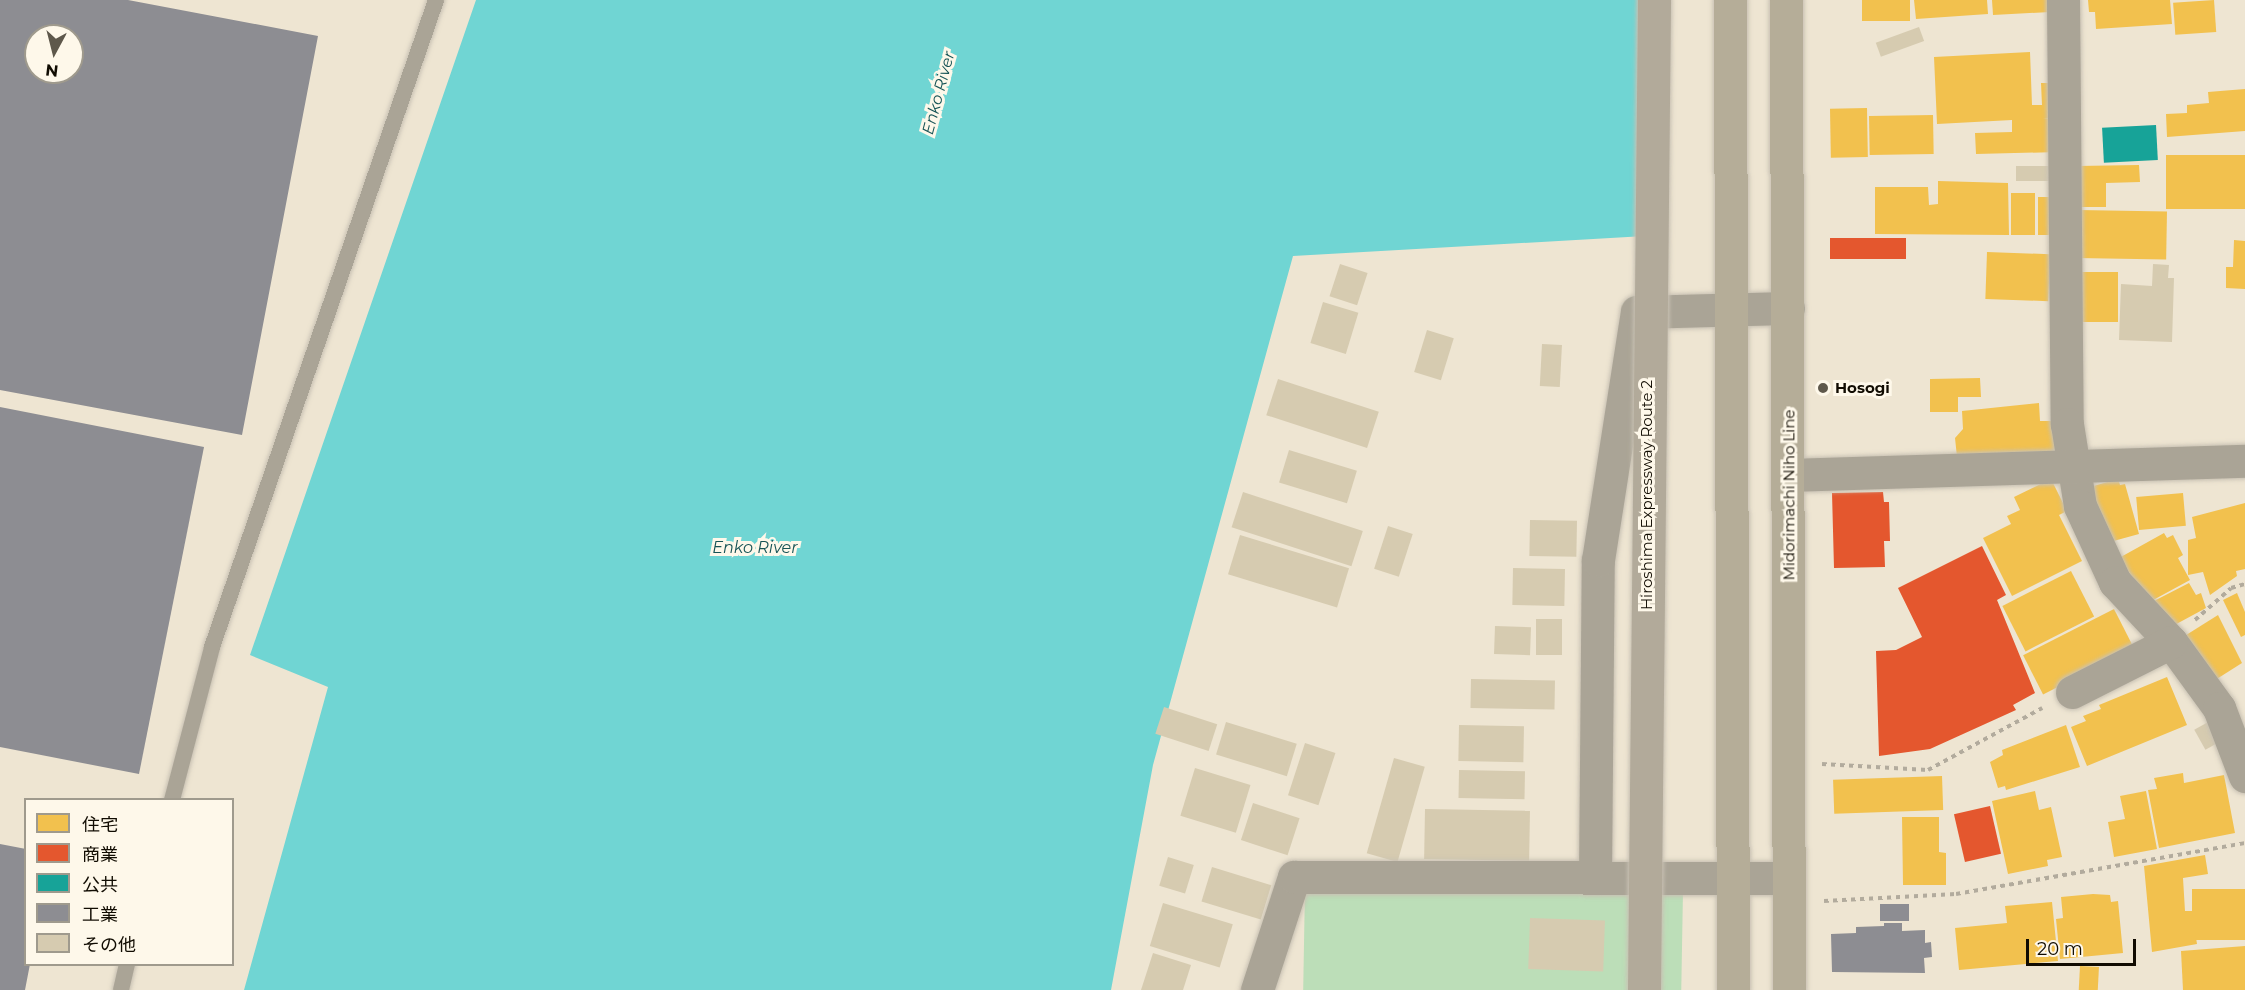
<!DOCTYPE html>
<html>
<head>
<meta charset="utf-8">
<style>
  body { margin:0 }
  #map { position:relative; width:2245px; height:990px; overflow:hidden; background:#eee5d2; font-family:Montserrat,"Noto Sans JP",sans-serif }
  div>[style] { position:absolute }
  .green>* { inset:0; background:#bcdeb8; transform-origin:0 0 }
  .water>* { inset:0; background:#70d5d3 }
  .homes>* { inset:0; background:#f2c14e; transform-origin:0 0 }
  .shops>* { inset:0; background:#e4572e; transform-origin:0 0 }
  .public>* { inset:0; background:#17a398; transform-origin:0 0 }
  .industry>* { inset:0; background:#8d8d92; transform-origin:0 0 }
  .building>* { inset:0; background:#d6cbb0; transform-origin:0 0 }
  .path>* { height:4px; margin-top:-2px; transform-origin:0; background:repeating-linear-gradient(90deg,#b2ab9d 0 4.5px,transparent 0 9px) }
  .roads { filter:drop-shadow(0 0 2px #c8c1b3) drop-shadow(0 0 2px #c8c1b3) }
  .service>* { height:16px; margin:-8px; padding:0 8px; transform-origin:8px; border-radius:8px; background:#aaa496 }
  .minor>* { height:33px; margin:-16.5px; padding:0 16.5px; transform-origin:16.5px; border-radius:16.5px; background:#aaa496 }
  .primary>* { height:33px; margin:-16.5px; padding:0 16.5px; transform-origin:16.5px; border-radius:16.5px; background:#b5ad98 }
  .bridges { filter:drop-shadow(0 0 2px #c8c1b3) drop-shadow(0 0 2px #c8c1b3) }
  .motorway-bridge>* { height:33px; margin:-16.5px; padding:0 16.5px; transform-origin:16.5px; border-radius:16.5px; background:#b2aa9a }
  .dots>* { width:16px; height:16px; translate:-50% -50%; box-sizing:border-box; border:3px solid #fef8ea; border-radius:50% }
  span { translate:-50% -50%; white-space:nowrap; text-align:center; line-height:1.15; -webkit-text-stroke:6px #fef8ea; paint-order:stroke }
  .poi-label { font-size:15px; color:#110c02; font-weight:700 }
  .left { translate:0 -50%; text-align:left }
  .street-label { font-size:15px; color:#110c02 }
  .water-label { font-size:16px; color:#165355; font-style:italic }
  .legend { position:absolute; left:24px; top:798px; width:210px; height:168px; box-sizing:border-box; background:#fef8ea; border:2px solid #9f9a8d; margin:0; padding:8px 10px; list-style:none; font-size:18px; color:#110c02 }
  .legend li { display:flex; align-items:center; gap:12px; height:30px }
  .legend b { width:30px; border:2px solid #9f9a8d }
  .north { position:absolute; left:24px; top:24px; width:60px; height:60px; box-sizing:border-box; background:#fef8ea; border:2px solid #9f9a8d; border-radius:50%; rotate:187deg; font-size:16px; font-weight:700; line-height:24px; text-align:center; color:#110c02 }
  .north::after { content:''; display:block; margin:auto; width:21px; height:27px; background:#5e584b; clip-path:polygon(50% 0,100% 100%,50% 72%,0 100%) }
  .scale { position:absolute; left:2026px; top:939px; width:110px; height:27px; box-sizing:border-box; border:3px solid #110c02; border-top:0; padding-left:8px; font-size:18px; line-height:21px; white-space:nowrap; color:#110c02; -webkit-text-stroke:4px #fef8ea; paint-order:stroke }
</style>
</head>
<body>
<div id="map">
  <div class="green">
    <i style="left:1305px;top:887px;width:378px;height:108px;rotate:1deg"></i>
  </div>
  <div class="water">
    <i style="clip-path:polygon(476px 0,1643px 0,1645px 236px,1293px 256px,1153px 765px,1111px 990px,244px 990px,328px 687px,250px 655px)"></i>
  </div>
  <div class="homes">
    <i style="left:1862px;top:0;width:48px;height:21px"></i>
    <i style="clip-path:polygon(1914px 0,1987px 0,1988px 14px,1916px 19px)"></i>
    <i style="clip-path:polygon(1992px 0,2049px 0,2050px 12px,1993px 15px)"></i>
    <i style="clip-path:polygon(2088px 0,2170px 0,2172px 24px,2096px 29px,2095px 12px,2089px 12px)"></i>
    <i style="left:2214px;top:0;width:32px;height:41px;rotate:86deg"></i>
    <i style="clip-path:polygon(2030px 52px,2032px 105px,2042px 105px,2041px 83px,2056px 83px,2057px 118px,2043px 118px,2057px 119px,2058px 152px,1976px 154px,1975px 133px,2012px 132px,2012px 120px,1937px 124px,1934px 57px)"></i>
    <i style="clip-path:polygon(2245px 89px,2245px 131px,2167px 137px,2166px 114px,2187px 113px,2187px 105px,2209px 103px,2208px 92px)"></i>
    <i style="left:1867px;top:108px;width:49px;height:37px;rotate:89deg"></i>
    <i style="left:1933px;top:115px;width:39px;height:64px;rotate:89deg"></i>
    <i style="left:2166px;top:155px;width:79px;height:54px"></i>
    <i style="clip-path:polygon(2139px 165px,2140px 182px,2106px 183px,2106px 207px,2079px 207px,2078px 166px)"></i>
    <i style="clip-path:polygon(1938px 181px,2008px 183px,2009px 235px,1875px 234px,1875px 187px,1928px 187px,1929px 205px,1938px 204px)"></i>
    <i style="left:2011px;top:193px;width:24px;height:42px"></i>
    <i style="left:2038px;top:197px;width:22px;height:38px"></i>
    <i style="left:2078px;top:210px;width:89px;height:48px;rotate:1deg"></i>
    <i style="clip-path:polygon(2234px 240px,2245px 241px,2245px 289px,2226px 288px,2226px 267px,2233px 267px)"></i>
    <i style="left:1987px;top:252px;width:63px;height:47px;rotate:2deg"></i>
    <i style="left:2079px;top:272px;width:39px;height:50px"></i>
    <i style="clip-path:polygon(1980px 378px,1981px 397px,1958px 397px,1958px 412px,1930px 412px,1930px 379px)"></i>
    <i style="clip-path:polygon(2039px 403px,2040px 421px,2057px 421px,2059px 458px,1957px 457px,1955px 438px,1963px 429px,1962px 411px)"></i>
    <i style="clip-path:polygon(2051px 479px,2067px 511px,2059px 515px,2082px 561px,2012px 596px,1983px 538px,2011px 524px,2007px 516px,2020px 510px,2014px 497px)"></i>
    <i style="clip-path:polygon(2118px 479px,2120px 485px,2125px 484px,2139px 534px,2099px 545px,2083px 489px)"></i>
    <i style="left:2183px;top:493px;width:33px;height:47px;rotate:85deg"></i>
    <i style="clip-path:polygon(2245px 503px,2245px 569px,2236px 571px,2237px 576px,2210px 595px,2203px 572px,2188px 575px,2188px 540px,2196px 538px,2192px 517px)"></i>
    <i style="clip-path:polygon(2164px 533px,2167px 538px,2173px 535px,2183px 555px,2178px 558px,2190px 580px,2144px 605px,2119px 558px)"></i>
    <i style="left:2071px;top:571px;width:51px;height:77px;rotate:63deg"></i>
    <i style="clip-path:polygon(2189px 583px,2196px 595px,2201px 593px,2206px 608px,2169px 628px,2154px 601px)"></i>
    <i style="clip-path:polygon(2237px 593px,2245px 612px,2245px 635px,2241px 637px,2223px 600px)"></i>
    <i style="left:2114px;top:609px;width:44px;height:102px;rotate:63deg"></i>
    <i style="clip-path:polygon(2218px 615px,2242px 663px,2212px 682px,2183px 637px)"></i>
    <i style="clip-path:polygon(2167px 677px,2187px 725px,2087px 766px,2071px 727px,2086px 721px,2083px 716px,2101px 709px,2099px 705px)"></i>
    <i style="clip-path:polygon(2066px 725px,2080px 767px,2006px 790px,2005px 786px,1998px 788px,1990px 762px,2003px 755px,2002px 750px)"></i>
    <i style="clip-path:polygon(2183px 773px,2184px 783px,2224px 775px,2235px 833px,2159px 848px,2148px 790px,2157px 789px,2154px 778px)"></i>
    <i style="left:1942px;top:776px;width:34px;height:109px;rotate:88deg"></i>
    <i style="clip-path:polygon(2035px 791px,2039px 810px,2051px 807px,2062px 857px,2047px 860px,2048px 866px,2008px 874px,1992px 801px)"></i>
    <i style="clip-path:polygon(2146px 791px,2157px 849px,2114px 857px,2108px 822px,2125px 819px,2120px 796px)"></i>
    <i style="clip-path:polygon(1902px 817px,1939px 817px,1939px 852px,1946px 853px,1946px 885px,1903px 885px)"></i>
    <i style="clip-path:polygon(2205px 855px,2208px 874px,2183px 878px,2185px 911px,2192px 911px,2197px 944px,2152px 952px,2144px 866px)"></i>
    <i style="left:2245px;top:889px;width:51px;height:53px;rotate:90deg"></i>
    <i style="clip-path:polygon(2093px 894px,2110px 895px,2111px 902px,2118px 901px,2123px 953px,2060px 959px,2056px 919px,2063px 918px,2061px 897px)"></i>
    <i style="clip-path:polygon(2052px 902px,2058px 961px,1959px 970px,1955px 928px,2007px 923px,2005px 906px)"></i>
    <i style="clip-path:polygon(2245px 946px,2245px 990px,2183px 990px,2181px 951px)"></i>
    <i style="left:2080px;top:966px;width:19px;height:24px;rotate:3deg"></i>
  </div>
  <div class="shops">
    <i style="left:1906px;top:238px;width:21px;height:76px;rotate:90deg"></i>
    <i style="clip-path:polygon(1883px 492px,1884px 502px,1889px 502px,1890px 541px,1884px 541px,1885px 567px,1834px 568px,1832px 493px)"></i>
    <i style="clip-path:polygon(1982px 546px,2006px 595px,1997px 600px,2035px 693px,2013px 705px,2016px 710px,1930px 749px,1879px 756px,1876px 651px,1896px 650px,1922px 637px,1898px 588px)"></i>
    <i style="left:1990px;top:806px;width:49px;height:37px;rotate:77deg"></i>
  </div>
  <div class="public">
    <i style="left:2156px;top:125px;width:35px;height:54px;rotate:87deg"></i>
  </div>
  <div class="industry">
    <i style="clip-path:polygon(evenodd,0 0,128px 0,318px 36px,242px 435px,0 390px,0 0,36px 36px,72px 36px,72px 72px,36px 72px,36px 36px)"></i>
    <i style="clip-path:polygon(0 407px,204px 447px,139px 774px,0 747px)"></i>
    <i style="clip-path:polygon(0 844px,26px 849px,26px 964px,30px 964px,25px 990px,0 990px)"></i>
    <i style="left:1909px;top:904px;width:17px;height:29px;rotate:90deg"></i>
    <i style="clip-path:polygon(1884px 923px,1902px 923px,1902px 931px,1925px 930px,1925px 943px,1931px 942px,1932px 957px,1924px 958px,1925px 973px,1832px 972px,1831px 934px,1856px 933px,1856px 927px,1884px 926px)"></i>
  </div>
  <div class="building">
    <i style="left:1919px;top:27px;width:15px;height:46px;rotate:70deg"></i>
    <i style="left:2057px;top:166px;width:15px;height:41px;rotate:90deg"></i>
    <i style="left:1340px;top:264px;width:29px;height:34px;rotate:18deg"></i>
    <i style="clip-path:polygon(2153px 264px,2169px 265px,2168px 278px,2174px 278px,2172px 342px,2119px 340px,2121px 284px,2152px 286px)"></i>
    <i style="left:1323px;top:302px;width:37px;height:43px;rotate:17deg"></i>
    <i style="left:1427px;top:330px;width:28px;height:44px;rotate:17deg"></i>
    <i style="left:1542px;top:344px;width:20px;height:42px;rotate:3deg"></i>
    <i style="left:1278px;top:379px;width:106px;height:38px;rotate:18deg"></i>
    <i style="left:1289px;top:450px;width:71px;height:34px;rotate:17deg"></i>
    <i style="left:1243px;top:492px;width:126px;height:37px;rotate:18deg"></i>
    <i style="left:1530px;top:520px;width:47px;height:36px;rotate:1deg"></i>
    <i style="left:1388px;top:526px;width:26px;height:45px;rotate:18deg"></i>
    <i style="left:1240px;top:535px;width:114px;height:41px;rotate:17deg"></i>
    <i style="left:1513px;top:568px;width:52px;height:37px;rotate:1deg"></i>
    <i style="left:1536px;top:619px;width:26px;height:36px"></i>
    <i style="left:1495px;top:626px;width:36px;height:28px;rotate:2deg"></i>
    <i style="left:1471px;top:679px;width:84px;height:29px;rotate:1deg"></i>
    <i style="left:1164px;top:707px;width:56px;height:28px;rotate:18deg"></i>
    <i style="left:2210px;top:721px;width:23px;height:18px;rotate:61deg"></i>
    <i style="left:1226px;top:722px;width:74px;height:34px;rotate:17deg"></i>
    <i style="left:1459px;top:725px;width:65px;height:36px;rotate:1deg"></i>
    <i style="left:1305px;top:743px;width:32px;height:55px;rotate:18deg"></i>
    <i style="left:1394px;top:758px;width:32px;height:99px;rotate:16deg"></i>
    <i style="left:1195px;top:768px;width:58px;height:50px;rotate:17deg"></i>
    <i style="left:1459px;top:770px;width:66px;height:28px;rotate:1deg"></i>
    <i style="left:1253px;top:803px;width:49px;height:39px;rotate:18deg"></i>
    <i style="left:1425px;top:809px;width:105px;height:50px;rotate:1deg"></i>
    <i style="left:1168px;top:857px;width:27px;height:30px;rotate:17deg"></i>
    <i style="left:1212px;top:867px;width:62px;height:36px;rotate:17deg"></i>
    <i style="left:1163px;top:903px;width:73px;height:45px;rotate:17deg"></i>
    <i style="left:1530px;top:918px;width:75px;height:51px;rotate:2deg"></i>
    <i style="clip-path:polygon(1153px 953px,1191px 965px,1183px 990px,1141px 990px)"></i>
  </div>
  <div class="path">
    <i style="left:2195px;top:620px;width:48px;rotate:-41.6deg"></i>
    <i style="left:2231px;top:588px;width:15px;rotate:-16deg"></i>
    <i style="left:1822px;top:764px;width:106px;rotate:3.2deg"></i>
    <i style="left:1928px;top:770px;width:130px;rotate:-28.5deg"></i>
    <i style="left:1824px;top:901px;width:132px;rotate:-3deg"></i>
    <i style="left:1956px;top:894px;width:293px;rotate:-10deg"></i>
  </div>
  <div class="roads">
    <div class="service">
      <i style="left:172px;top:800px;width:158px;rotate:-75.3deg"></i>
      <i style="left:212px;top:647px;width:685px;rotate:-70.9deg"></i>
      <i style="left:121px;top:990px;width:27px;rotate:-77deg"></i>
    </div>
    <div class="minor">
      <i style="left:2063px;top:0;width:424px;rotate:89.5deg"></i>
      <i style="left:2067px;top:424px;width:83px;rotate:81deg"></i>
      <i style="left:2080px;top:506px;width:84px;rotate:65.3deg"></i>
      <i style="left:2115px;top:582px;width:82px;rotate:47deg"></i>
      <i style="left:2171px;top:642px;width:82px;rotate:54deg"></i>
      <i style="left:2219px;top:708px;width:73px;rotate:69.1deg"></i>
      <i style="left:1789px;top:475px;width:456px;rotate:-1.8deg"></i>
      <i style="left:2072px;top:692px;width:111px;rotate:-26.8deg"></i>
      <i style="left:1595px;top:878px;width:318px;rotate:-89.5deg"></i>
      <i style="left:1598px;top:560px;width:251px;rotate:-81.1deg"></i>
      <i style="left:1637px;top:312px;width:151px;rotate:-1.5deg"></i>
      <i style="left:1257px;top:990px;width:119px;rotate:-71.9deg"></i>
      <i style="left:1294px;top:877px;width:495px;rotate:0.1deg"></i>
    </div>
    <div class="primary">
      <i style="left:1730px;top:0;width:990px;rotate:89.83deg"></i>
      <i style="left:1786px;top:0;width:990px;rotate:89.83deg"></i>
    </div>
  </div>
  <div class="bridges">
    <div class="motorway-bridge">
      <i style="left:1644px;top:990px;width:990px;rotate:-89.42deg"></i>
    </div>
  </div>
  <div class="dots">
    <i style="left:1823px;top:388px;background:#5e584b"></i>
  </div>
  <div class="poi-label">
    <span class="left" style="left:1835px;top:388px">Hosogi</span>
  </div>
  <div class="street-label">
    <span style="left:1647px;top:495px;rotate:-90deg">Hiroshima Expressway Route 2</span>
    <span style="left:1789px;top:495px;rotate:-90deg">Midorimachi Niho Line</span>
  </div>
  <div class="water-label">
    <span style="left:939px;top:93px;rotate:-75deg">Enko River</span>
    <span style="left:755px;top:548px">Enko River</span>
  </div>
  <ul class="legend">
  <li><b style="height:16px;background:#f2c14e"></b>住宅</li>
  <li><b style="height:16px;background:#e4572e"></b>商業</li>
  <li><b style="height:16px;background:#17a398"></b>公共</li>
  <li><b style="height:16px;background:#8d8d92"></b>工業</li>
  <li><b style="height:16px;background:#d6cbb0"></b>その他</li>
  </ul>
  <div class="north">N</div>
  <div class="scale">20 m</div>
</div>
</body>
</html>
